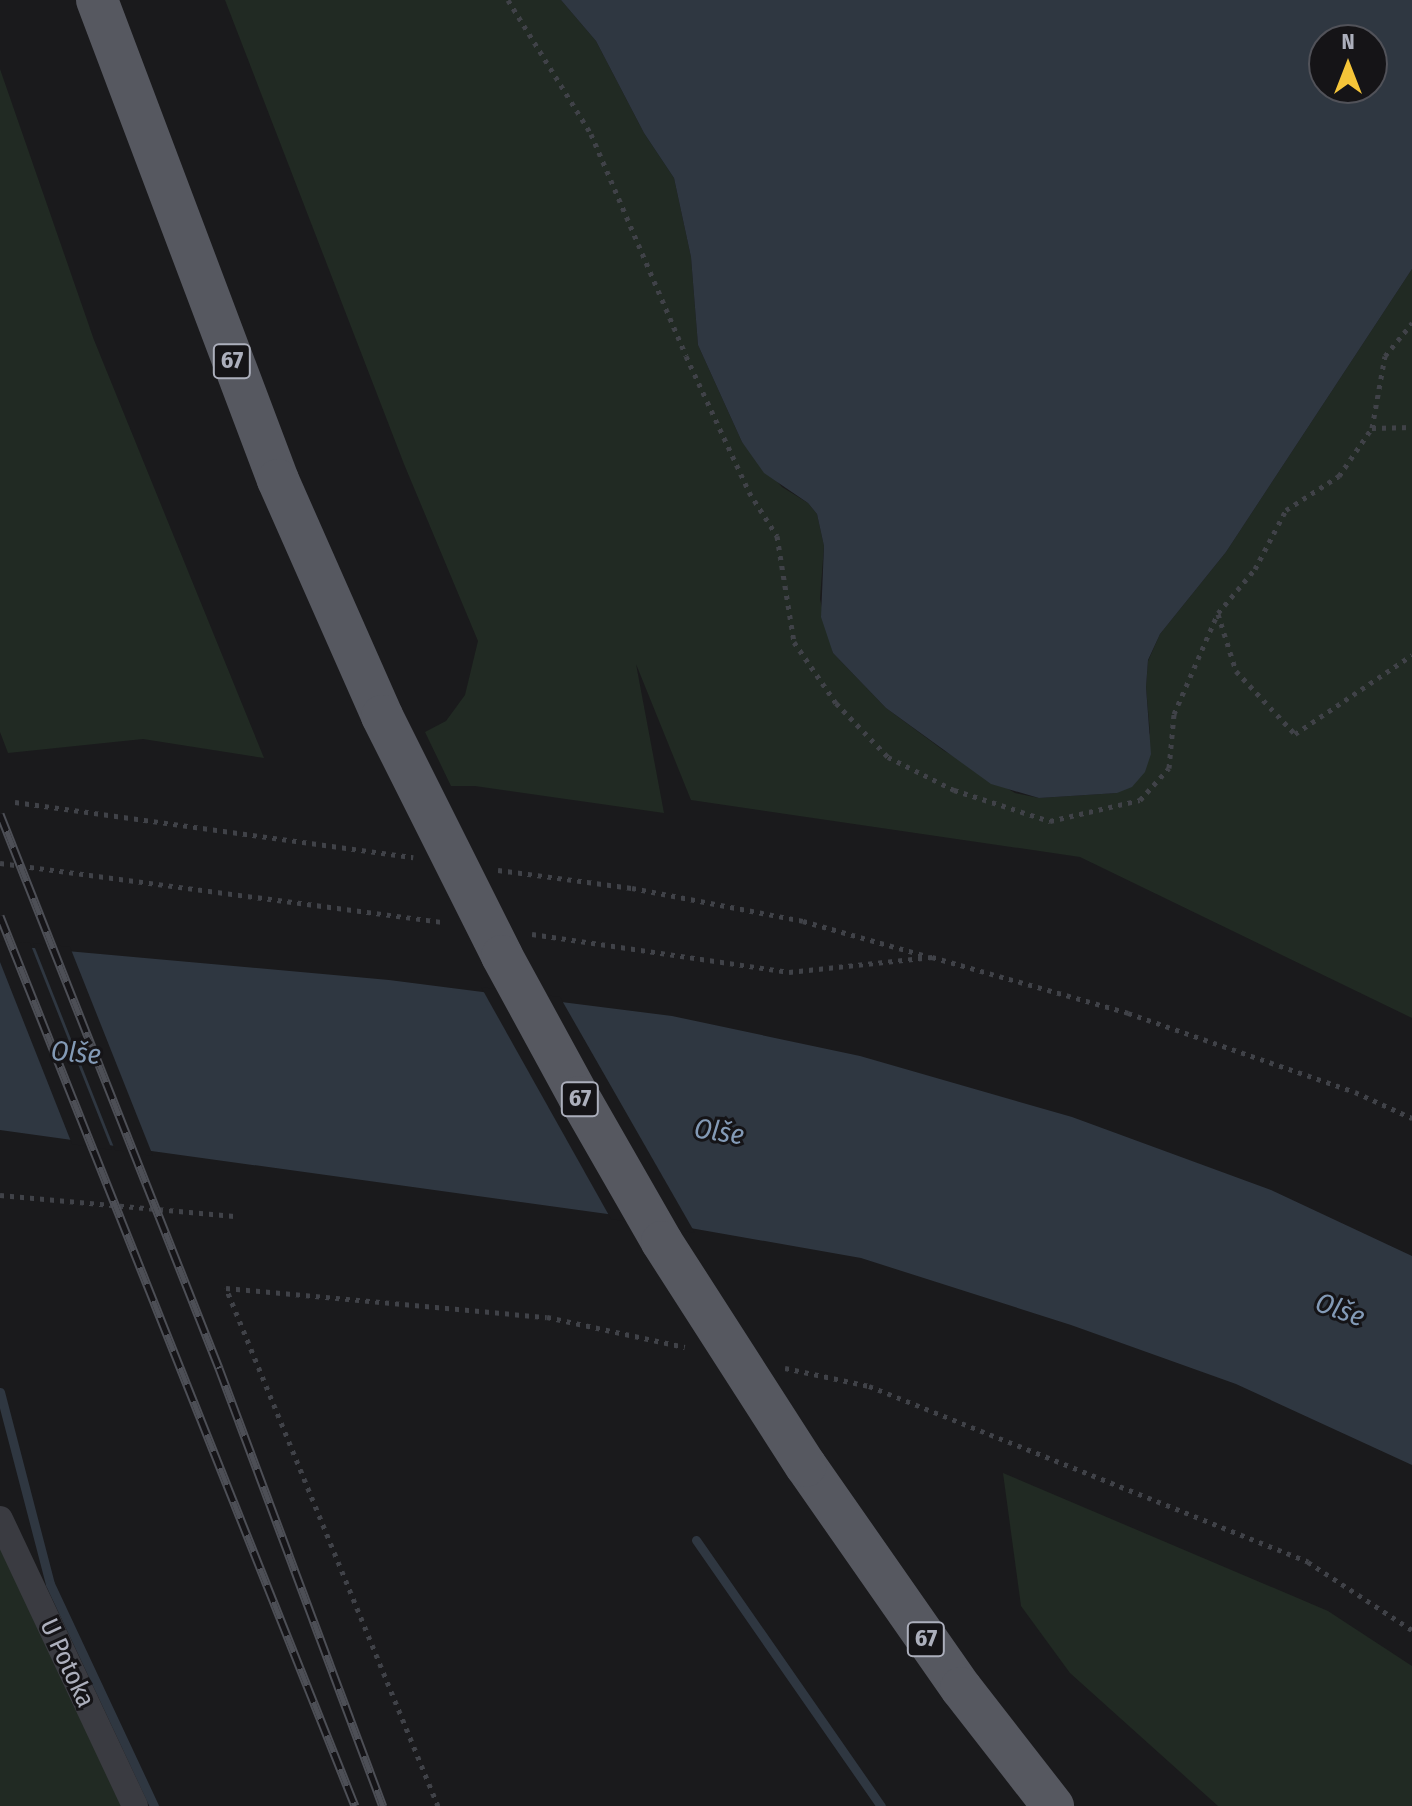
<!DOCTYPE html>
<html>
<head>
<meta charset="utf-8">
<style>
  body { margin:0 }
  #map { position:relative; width:1412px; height:1806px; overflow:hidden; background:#1a1a1c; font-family:"Fira Sans Condensed",sans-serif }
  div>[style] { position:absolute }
  .green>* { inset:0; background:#212a23 }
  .water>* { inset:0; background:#2f3741 }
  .pier>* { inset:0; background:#1a1a1c }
  .stream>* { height:9px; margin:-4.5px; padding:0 4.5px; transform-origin:4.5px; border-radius:4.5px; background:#2f3741 }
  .path>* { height:5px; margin-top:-2.5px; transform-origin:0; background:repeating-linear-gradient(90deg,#404248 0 4px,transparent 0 10px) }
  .street>* { height:26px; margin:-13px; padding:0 13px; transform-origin:13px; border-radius:13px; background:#3a3b41 }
  .primary>* { height:42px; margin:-21px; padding:0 21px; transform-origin:21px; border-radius:21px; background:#565860 }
  .rail>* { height:9px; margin-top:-4.5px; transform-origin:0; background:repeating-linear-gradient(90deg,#151417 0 18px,#4d4f56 0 36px); box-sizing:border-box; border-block:2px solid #4d4f56 }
  .primary-bridge>* { height:42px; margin:-21px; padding:0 21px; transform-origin:21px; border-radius:21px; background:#565860 }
  span { translate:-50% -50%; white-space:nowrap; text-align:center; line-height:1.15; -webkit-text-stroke:6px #151417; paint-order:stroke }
  .shield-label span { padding:2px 6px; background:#151417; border:2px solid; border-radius:6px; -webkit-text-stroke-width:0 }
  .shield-label { font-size:24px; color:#acafbc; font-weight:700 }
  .street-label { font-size:26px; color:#acafbc }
  .water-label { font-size:28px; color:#839ab6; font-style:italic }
  .north { position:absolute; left:1308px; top:24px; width:80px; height:80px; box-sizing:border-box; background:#151417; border:2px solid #515259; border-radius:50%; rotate:0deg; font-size:22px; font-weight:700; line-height:32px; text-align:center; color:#acafbc }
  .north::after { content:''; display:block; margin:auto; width:28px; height:36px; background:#f5c539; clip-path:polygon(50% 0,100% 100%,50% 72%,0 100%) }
</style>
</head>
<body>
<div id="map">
  <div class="green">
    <i style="clip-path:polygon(225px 0,561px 0,596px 41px,644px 133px,674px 178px,691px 257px,698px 345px,742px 442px,782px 487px,808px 503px,817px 514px,824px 546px,820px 599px,833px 653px,886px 708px,943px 750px,1015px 793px,1039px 798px,1117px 793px,1150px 733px,1146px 687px,1148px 661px,1160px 634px,1226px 552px,1412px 269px,1412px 1018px,1080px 857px,691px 800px,636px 664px,664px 813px,475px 786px,451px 786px,425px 732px,446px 721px,465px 695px,478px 641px,404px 464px)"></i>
    <i style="clip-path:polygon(0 69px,94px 340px,264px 758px,143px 739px,8px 753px,0 732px)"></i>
    <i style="clip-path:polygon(1003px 1473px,1328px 1611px,1412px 1666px,1412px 1806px,1218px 1806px,1070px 1673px,1021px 1606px)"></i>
    <i style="clip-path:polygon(0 1519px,135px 1806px,0 1806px)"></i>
  </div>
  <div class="water">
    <i style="clip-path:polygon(evenodd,561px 0,1412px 0,1412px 269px,1226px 552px,1160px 634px,1148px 660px,1146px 687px,1151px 754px,1145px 772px,1132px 787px,1117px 793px,1039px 798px,991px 784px,886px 708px,833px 653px,821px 617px,824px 546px,817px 514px,808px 503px,764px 473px,742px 442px,698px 345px,691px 257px,674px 178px,644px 133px,596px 41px,561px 0,1372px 40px,1372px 88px,1324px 88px,1324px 40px,1372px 40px)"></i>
    <i style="clip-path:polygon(0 945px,389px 980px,672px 1016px,860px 1056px,1072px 1117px,1271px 1190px,1412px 1256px,1412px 1465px,1236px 1384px,1071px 1325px,861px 1258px,622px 1216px,0 1130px)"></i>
  </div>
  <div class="pier">
    <i style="clip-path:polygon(0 941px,30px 943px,112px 1150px,72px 1144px,0 962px)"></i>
    <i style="clip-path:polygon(33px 943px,70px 947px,153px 1156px,115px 1150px)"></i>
    <i style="clip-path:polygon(481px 987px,560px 997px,695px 1233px,611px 1219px)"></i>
  </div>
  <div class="stream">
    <i style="left:0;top:1392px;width:198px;rotate:75.4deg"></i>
    <i style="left:50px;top:1584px;width:245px;rotate:64.9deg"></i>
    <i style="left:696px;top:1540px;width:324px;rotate:55.2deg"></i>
  </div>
  <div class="path">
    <i style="left:508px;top:0;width:158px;rotate:58.2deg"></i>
    <i style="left:591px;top:134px;width:241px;rotate:66.8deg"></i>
    <i style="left:686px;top:356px;width:150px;rotate:65.1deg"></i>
    <i style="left:749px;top:492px;width:52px;rotate:57.5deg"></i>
    <i style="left:777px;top:536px;width:107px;rotate:80.9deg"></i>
    <i style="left:794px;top:642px;width:74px;rotate:55.5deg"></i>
    <i style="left:836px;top:703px;width:75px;rotate:46.1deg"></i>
    <i style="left:888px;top:757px;width:74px;rotate:26.6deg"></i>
    <i style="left:954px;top:790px;width:101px;rotate:17.9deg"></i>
    <i style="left:1050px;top:821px;width:92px;rotate:-13.1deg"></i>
    <i style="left:1140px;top:800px;width:43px;rotate:-47.8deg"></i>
    <i style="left:1169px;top:768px;width:54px;rotate:-84.7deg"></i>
    <i style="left:1174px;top:714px;width:110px;rotate:-66.5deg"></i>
    <i style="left:1218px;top:613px;width:57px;rotate:-49.9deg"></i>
    <i style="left:1255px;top:569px;width:67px;rotate:-62.3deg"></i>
    <i style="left:1286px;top:510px;width:63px;rotate:-32.7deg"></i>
    <i style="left:1339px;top:476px;width:58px;rotate:-55.5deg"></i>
    <i style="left:1372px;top:428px;width:73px;rotate:-79.8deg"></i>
    <i style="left:1385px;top:356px;width:43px;rotate:-50.7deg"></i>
    <i style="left:1372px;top:428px;width:40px;rotate:-1.4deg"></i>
    <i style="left:1218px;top:614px;width:60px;rotate:72.5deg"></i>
    <i style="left:1236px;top:671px;width:86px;rotate:46.9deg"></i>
    <i style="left:1295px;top:734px;width:141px;rotate:-34deg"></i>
    <i style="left:15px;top:802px;width:402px;rotate:7.9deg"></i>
    <i style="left:0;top:863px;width:447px;rotate:7.6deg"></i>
    <i style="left:498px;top:870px;width:135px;rotate:7.7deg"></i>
    <i style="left:632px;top:888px;width:174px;rotate:10.9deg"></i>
    <i style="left:803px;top:921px;width:129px;rotate:15.8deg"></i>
    <i style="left:532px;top:934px;width:260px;rotate:8.4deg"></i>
    <i style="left:789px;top:972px;width:144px;rotate:-6deg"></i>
    <i style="left:932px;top:957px;width:204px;rotate:15.9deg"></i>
    <i style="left:1128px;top:1013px;width:240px;rotate:19.2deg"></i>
    <i style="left:1355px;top:1092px;width:63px;rotate:24.5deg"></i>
    <i style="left:0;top:1195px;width:238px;rotate:5.1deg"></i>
    <i style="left:785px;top:1368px;width:86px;rotate:12.1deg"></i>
    <i style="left:869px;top:1386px;width:473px;rotate:21.8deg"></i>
    <i style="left:1308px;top:1562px;width:124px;rotate:33.2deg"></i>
    <i style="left:438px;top:1806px;width:560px;rotate:-112.26deg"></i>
    <i style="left:226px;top:1288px;width:322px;rotate:5.2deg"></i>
    <i style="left:547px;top:1317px;width:141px;rotate:12.3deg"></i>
  </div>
  <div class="street">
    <i style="left:0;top:1519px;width:317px;rotate:64.8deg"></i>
  </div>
  <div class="primary">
    <i style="left:97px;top:0;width:513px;rotate:69.34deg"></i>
    <i style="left:278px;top:480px;width:258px;rotate:66.2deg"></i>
    <i style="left:806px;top:1466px;width:271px;rotate:55.1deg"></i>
    <i style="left:961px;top:1688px;width:150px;rotate:52.1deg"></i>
  </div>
  <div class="rail">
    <i style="left:0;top:814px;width:596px;rotate:68.43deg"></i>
    <i style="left:219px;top:1368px;width:468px;rotate:69.5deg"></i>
    <i style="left:0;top:916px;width:958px;rotate:68.25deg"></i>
  </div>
  <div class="primary-bridge">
    <i style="left:382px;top:716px;width:268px;rotate:63.4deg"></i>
    <i style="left:502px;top:956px;width:161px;rotate:61.4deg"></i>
    <i style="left:579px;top:1097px;width:167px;rotate:60.2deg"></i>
    <i style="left:662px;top:1242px;width:266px;rotate:57.3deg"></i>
  </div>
  <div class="shield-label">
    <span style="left:232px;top:361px">67</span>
    <span style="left:580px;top:1099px">67</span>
    <span style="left:926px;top:1639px">67</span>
  </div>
  <div class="street-label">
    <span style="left:67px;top:1663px;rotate:65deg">U Potoka</span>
  </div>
  <div class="water-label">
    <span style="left:76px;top:1053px;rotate:5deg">Olše</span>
    <span style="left:719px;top:1132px;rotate:9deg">Olše</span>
    <span style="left:1340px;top:1310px;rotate:20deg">Olše</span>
  </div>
  <div class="north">N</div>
</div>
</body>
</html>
